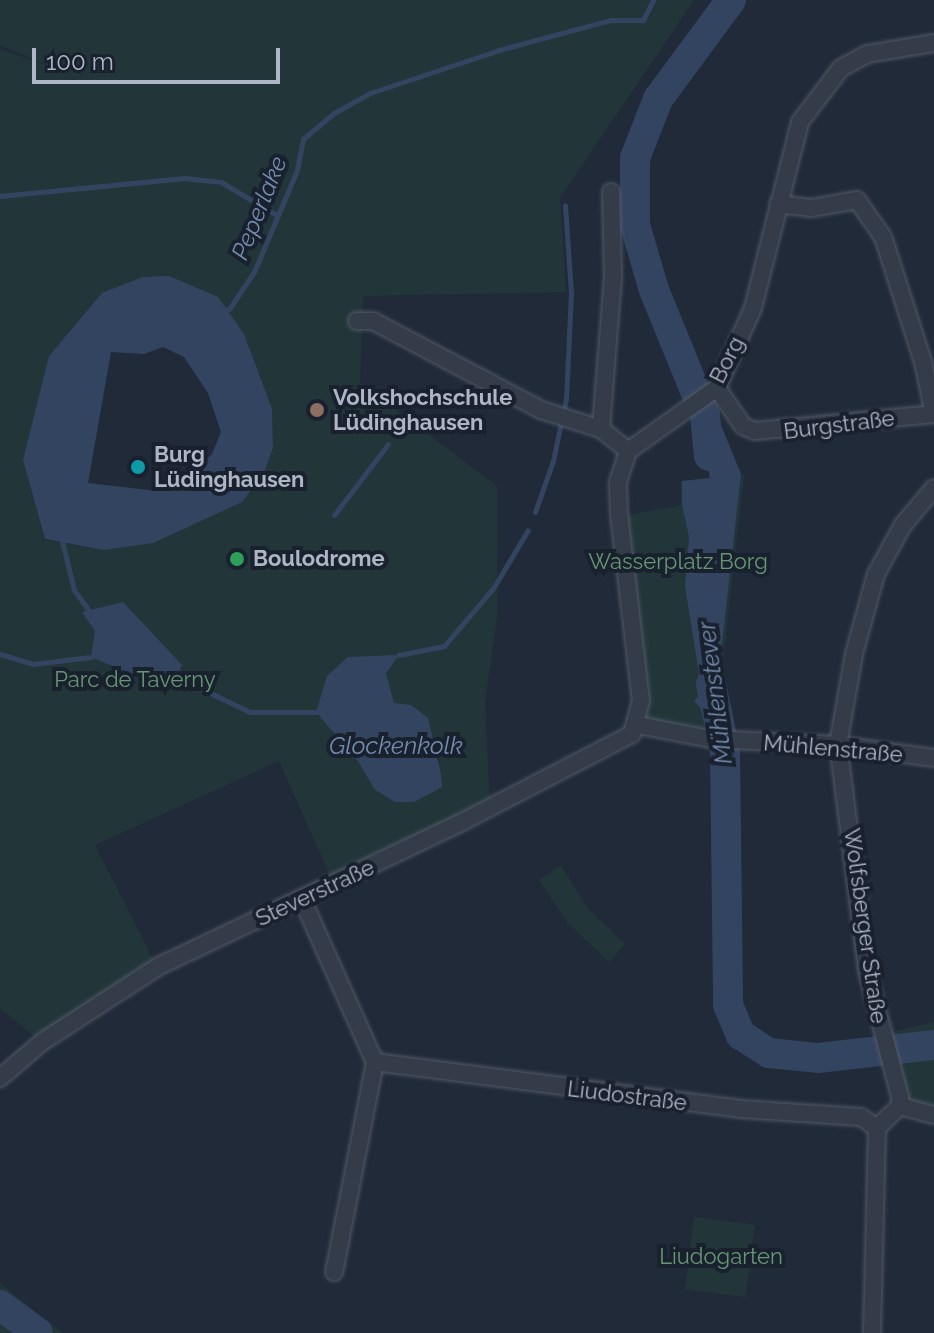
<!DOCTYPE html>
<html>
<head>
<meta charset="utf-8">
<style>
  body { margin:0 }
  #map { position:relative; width:934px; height:1333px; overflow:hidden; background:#202a39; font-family:Raleway,sans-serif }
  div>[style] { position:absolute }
  .green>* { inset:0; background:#22363a; transform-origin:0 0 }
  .water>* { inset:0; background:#334461 }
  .stream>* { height:5px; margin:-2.5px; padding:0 2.5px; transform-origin:2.5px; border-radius:2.5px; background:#334461 }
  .river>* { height:30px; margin:-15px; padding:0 15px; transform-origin:15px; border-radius:15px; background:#334461 }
  .roads { filter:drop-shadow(0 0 2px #515967) drop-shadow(0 0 2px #515967) }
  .street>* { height:16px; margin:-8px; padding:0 8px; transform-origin:8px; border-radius:8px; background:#343c49 }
  .dots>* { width:22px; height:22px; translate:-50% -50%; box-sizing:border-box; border:4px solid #19212e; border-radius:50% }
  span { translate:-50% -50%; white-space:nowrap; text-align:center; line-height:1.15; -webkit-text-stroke:8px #19212e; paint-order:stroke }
  .street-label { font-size:22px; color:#aeb6c6 }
  .poi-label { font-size:22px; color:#aeb6c6; font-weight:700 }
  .left { translate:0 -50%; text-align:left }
  .park-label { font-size:22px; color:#659773 }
  .water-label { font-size:24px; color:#758baf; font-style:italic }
  .scale { position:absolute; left:32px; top:48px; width:248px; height:36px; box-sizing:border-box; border:4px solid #aeb6c6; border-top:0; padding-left:10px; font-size:24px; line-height:28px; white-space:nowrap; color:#aeb6c6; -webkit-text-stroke:6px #19212e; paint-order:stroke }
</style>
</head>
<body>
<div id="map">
  <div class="green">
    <i style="clip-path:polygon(evenodd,0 0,694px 0,560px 198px,566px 292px,363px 296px,360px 383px,497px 486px,497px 618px,485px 702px,490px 808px,334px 884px,279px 761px,95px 845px,155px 963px,40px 1041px,0 1008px,0 49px,60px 70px,0 45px,0 0,102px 293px,272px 409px,273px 448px,264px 473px,242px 502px,104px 550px,45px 540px,23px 460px,49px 356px,102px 293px,0 0,398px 656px,386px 673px,394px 703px,411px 705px,436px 741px,441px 773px,374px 789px,360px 764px,316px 712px,398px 656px)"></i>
    <i style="clip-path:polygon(744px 475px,723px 662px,733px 739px,639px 724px,620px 517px,681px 505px,681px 481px)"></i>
    <i style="clip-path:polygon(561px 865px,587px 908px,625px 944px,609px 962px,567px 922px,539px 880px)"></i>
    <i style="clip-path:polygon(934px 1022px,934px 1040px,895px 1047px,891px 1032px)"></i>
    <i style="clip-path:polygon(934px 1049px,934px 1111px,909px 1103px,896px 1055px)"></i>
    <i style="left:694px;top:1217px;width:61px;height:73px;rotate:7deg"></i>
    <i style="clip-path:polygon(0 1282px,13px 1294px,63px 1333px,0 1333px)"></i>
  </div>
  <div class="water">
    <i style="clip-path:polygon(evenodd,169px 276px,218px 297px,244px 334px,272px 409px,273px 448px,264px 473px,242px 502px,153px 543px,104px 550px,45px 539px,23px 460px,49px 356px,102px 293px,143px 277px,169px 276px,163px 347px,184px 357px,208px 393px,221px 432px,212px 454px,187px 480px,156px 491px,88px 483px,111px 352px,144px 354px,163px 347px)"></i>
    <i style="clip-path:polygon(714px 408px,741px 474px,720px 662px,730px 720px,721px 722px,712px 721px,694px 701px,702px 693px,685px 586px,689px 537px,682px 504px,682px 481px,710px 478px,700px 419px)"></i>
    <i style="clip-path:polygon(123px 602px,182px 665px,176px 677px,152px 682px,91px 657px,95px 631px,82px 612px)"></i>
    <i style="clip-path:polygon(399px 655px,386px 673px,394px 703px,411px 705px,428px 718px,441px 773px,442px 787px,414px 802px,395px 802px,374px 789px,360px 764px,316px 712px,327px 676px,348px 657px)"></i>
  </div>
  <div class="stream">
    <i style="left:0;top:196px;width:185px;rotate:-5.6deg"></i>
    <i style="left:184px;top:178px;width:37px;rotate:6deg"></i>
    <i style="left:221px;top:182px;width:66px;rotate:30.8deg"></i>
    <i style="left:223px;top:310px;width:6px;rotate:-9deg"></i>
    <i style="left:229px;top:309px;width:45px;rotate:-56deg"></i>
    <i style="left:254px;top:272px;width:111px;rotate:-67.1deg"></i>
    <i style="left:297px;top:170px;width:32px;rotate:-79deg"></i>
    <i style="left:303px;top:139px;width:40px;rotate:-40deg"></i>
    <i style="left:334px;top:113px;width:41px;rotate:-29.1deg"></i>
    <i style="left:370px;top:93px;width:136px;rotate:-18.4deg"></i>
    <i style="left:499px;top:50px;width:115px;rotate:-15.1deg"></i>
    <i style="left:610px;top:20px;width:33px"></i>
    <i style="left:643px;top:20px;width:22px;rotate:-63deg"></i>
    <i style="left:535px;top:512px;width:54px;rotate:-70.6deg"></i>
    <i style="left:553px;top:461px;width:63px;rotate:-78.2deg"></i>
    <i style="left:566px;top:399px;width:106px;rotate:-87.3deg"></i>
    <i style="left:571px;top:293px;width:88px;rotate:-93.9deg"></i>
    <i style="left:334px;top:515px;width:89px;rotate:-52.7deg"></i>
    <i style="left:61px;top:537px;width:55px;rotate:76.2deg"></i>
    <i style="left:74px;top:590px;width:27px;rotate:54deg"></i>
    <i style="left:0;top:654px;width:34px;rotate:17deg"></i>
    <i style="left:33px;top:664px;width:58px;rotate:-6.9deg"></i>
    <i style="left:399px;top:655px;width:46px;rotate:-11.3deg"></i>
    <i style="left:444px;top:646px;width:77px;rotate:-49.7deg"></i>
    <i style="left:494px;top:587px;width:66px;rotate:-59.2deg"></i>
    <i style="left:171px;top:674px;width:88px;rotate:25.7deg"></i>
    <i style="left:250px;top:712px;width:66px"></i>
  </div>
  <div class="river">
    <i style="left:709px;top:456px;width:41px;rotate:-95.6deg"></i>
    <i style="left:705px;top:415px;width:135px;rotate:-112.2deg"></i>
    <i style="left:654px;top:290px;width:68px;rotate:-106.3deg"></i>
    <i style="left:635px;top:225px;width:67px;rotate:-90deg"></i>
    <i style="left:635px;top:158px;width:63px;rotate:-68.7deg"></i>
    <i style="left:658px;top:99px;width:123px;rotate:-53.6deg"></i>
    <i style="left:711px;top:684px;width:68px;rotate:78.2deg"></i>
    <i style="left:725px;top:751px;width:254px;rotate:89.3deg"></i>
    <i style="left:728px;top:1005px;width:33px;rotate:67deg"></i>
    <i style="left:741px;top:1035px;width:33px;rotate:33deg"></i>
    <i style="left:769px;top:1053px;width:49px;rotate:5.8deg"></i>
    <i style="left:818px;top:1058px;width:117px;rotate:-6.4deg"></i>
    <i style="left:0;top:1305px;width:47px;rotate:36.4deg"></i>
  </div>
  <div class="roads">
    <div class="street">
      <i style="left:357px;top:321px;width:16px"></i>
      <i style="left:373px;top:321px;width:190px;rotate:27.9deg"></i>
      <i style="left:541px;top:410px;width:63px;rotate:17.6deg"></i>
      <i style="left:601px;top:429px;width:35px;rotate:39deg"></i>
      <i style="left:717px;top:388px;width:46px;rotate:55.6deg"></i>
      <i style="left:743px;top:426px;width:13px;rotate:23deg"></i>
      <i style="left:755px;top:431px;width:180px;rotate:-5.4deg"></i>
      <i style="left:934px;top:414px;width:53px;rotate:-101.9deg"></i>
      <i style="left:923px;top:362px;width:131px;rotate:-107.7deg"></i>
      <i style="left:883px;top:237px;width:45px;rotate:-125.1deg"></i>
      <i style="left:857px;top:200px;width:47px;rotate:170.1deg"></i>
      <i style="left:811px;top:208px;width:33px;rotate:-173deg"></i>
      <i style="left:601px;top:429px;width:152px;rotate:-85.5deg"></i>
      <i style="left:613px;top:277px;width:85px;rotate:-91.3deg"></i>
      <i style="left:638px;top:725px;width:74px;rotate:10.9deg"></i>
      <i style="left:711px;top:739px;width:127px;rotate:2.7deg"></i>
      <i style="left:838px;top:745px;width:97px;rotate:7.7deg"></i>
      <i style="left:302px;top:899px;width:179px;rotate:65.9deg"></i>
      <i style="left:375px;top:1062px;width:214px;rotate:101deg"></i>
      <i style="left:375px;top:1062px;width:368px;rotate:7.3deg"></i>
      <i style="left:740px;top:1109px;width:121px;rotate:3.8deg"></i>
      <i style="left:861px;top:1117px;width:19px;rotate:35deg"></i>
      <i style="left:0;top:1078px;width:55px;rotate:-40.6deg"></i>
      <i style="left:42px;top:1042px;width:140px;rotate:-33deg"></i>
      <i style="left:159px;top:966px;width:338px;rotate:-25.4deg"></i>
      <i style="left:464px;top:821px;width:189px;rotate:-27.4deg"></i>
      <i style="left:632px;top:734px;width:34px;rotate:-75deg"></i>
      <i style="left:641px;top:701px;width:187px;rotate:-96.7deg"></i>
      <i style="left:619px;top:515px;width:33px;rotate:-92deg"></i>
      <i style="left:618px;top:482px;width:33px;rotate:-72deg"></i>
      <i style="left:628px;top:451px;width:109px;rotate:-35.3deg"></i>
      <i style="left:717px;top:388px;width:88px;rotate:-65.8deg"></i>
      <i style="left:753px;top:308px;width:192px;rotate:-75.8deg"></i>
      <i style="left:800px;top:122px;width:68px;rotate:-52.8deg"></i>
      <i style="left:841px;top:68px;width:30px;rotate:-28deg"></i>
      <i style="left:867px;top:54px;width:68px;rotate:-9.3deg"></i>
      <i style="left:900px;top:1106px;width:35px;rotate:15deg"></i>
      <i style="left:877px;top:1128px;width:32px;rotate:-44deg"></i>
      <i style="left:900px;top:1106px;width:9px;rotate:-90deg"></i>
      <i style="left:900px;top:1097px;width:131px;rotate:-104.6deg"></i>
      <i style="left:867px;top:970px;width:227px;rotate:-97.3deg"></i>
      <i style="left:838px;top:745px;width:92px;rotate:-80deg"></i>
      <i style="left:854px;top:654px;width:83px;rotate:-74.6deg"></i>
      <i style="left:876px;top:574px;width:56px;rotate:-61.1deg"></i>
      <i style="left:903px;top:525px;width:48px;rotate:-50deg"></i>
      <i style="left:872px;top:1333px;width:205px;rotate:-88.6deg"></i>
    </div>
  </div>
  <div class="dots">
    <i style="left:317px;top:410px;background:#8d6e63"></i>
    <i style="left:138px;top:467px;background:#0f9aa8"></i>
    <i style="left:237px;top:559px;background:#2e9e5b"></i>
  </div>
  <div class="street-label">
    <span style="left:727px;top:360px;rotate:-63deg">Borg</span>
    <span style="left:839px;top:425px;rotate:-7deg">Burgstraße</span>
    <span style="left:833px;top:749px;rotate:5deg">Mühlenstraße</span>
    <span style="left:315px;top:893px;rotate:-25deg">Steverstraße</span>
    <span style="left:865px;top:926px;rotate:82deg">Wolfsberger Straße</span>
    <span style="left:627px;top:1096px;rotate:7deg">Liudostraße</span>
  </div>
  <div class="poi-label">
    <span class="left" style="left:333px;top:410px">Volkshochschule<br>Lüdinghausen</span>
    <span class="left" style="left:154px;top:467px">Burg<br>Lüdinghausen</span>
    <span class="left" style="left:253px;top:559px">Boulodrome</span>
  </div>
  <div class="park-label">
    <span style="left:678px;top:562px">Wasserplatz Borg</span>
    <span style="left:135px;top:680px">Parc de Taverny</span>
    <span style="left:721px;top:1257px">Liudogarten</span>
  </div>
  <div class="water-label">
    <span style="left:259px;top:208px;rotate:-68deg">Peperlake</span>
    <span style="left:715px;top:693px;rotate:-97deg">Mühlenstever</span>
    <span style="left:396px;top:746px">Glockenkolk</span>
  </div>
  <div class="scale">100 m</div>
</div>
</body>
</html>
